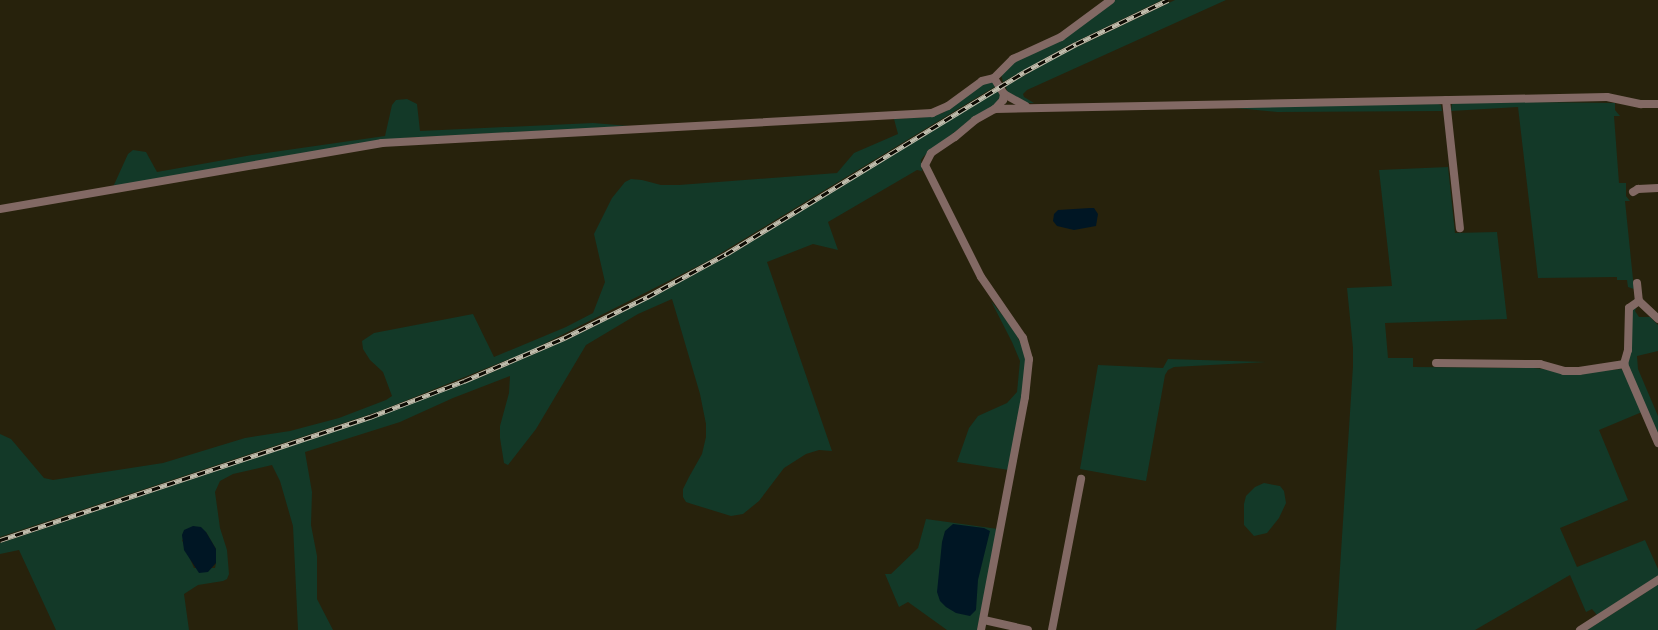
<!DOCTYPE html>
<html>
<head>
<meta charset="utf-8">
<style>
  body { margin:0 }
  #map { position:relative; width:1658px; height:630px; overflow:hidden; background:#27220c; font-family:"Noto Serif",serif }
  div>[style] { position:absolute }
  .green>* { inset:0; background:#133928 }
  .water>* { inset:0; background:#001624 }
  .street>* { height:8px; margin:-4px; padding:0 4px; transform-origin:4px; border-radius:4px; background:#826964 }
  .rail>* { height:4.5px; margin-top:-2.25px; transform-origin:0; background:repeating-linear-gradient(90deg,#0e0b04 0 8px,#bfbcac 0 16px); box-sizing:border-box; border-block:1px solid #bfbcac }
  span { translate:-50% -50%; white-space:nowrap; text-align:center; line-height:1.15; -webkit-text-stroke:4px #0e0b04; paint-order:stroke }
</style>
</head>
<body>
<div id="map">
  <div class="green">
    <i style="clip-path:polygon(1115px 0,1162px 0,1067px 46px,1003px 82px,1001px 74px,1008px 66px)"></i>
    <i style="clip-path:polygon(1175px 0,1226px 0,1027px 90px,1023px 94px,1024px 97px,1034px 103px,1027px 103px,1007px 92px,1006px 86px,1058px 56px)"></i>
    <i style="clip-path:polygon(992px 82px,996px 86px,708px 261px,532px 350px,380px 411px,0 537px,0 434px,11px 439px,44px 478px,53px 480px,163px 463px,245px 438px,290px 431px,339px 418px,386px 400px,392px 396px,383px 372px,370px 360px,363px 349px,362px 341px,374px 333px,473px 314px,494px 357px,566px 327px,593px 313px,605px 282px,594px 234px,612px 198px,625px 182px,631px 179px,642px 180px,661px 185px,679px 185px,837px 173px,854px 153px,898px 134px,894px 119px,927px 117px,943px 113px,982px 84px)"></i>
    <i style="clip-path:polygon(evenodd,999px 89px,1000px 97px,994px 106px,970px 120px,924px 156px,921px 160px,922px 171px,917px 170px,828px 222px,838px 250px,813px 244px,767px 262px,832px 451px,819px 450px,806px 454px,784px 468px,759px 501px,743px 514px,731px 516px,692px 504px,686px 502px,683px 497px,683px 489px,689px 477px,702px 454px,706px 437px,706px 424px,700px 394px,672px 299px,638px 314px,586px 345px,536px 429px,508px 465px,504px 463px,500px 438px,500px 426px,509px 393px,510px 376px,453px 398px,400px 422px,305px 452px,312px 492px,311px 525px,317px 556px,317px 599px,333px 630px,298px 630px,293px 526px,280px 481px,272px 465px,233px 474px,220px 481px,215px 492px,220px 528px,227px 550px,229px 574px,227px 579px,223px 581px,198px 585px,184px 594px,189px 630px,56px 630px,19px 550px,0 554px,0 543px,371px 419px,483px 376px,568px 339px,669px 288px,731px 254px,999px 89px,206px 532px,216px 549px,216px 563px,215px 568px,194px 568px,182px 540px,206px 532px)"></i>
    <i style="clip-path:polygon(407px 99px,417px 104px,420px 131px,593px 123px,629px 126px,404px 138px,113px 187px,128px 154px,133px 150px,146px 152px,157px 172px,252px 155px,385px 136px,392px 105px,396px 100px)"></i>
    <i style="clip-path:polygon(1522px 102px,1615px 103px,1615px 110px,1620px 116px,1614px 116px,1619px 183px,1626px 183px,1626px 196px,1630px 201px,1625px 201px,1634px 289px,1628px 287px,1627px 280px,1617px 280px,1617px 277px,1538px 278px,1518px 107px,1451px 111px,1452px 103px)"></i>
    <i style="clip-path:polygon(1438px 104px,1441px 105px,1442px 111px,1277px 112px,1226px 107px)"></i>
    <i style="clip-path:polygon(1448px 167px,1455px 233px,1497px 232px,1507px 319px,1385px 323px,1388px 358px,1413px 358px,1413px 367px,1534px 368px,1579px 373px,1622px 369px,1642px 412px,1599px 430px,1628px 500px,1560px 528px,1577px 567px,1645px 540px,1658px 569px,1658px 576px,1597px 615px,1592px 609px,1586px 612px,1570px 575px,1475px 630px,1336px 630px,1353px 366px,1353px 348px,1347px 288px,1392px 286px,1379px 170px)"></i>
    <i style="clip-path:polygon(991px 301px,1013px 328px,1025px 352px,1025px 381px,1009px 470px,957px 462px,969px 428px,978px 416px,1007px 403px,1017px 392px,1020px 361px,1012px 342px)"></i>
    <i style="clip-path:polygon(1637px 306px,1635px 311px,1639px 317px,1650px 317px,1658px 325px,1658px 351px,1637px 356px,1638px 369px,1658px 416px,1658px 436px,1627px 364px,1631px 310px)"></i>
    <i style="clip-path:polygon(1168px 359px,1266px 362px,1174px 367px,1168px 370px,1165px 375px,1146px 481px,1080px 469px,1098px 365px,1163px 368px)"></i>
    <i style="clip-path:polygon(1264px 483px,1280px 486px,1284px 491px,1286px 503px,1279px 518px,1267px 533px,1254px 536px,1244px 525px,1244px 504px,1246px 496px,1255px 487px)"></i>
    <i style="clip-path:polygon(926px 519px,998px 529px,977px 630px,947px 630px,908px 602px,899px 607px,885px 574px,891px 574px,918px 548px)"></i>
    <i style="clip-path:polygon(1658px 584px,1658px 630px,1587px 630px,1639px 597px)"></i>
  </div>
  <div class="water">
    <i style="clip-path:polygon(1090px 208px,1094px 208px,1098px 214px,1096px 226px,1074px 230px,1057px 226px,1053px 221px,1054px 214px,1058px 210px)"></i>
    <i style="clip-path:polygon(953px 524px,984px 528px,990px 531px,978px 580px,976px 610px,970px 616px,956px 613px,946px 607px,940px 601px,937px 592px,942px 542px,945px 531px)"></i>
    <i style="clip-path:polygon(193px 526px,201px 527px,206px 532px,216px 549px,216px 563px,208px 572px,199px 573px,184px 550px,182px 535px,184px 530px)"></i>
  </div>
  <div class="street">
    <i style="left:994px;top:78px;width:19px;rotate:58deg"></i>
    <i style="left:1004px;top:94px;width:25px;rotate:29deg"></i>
    <i style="left:1446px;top:100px;width:129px;rotate:83.8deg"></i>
    <i style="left:995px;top:109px;width:612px;rotate:-1.12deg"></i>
    <i style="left:1607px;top:97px;width:35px;rotate:12deg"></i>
    <i style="left:1641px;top:104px;width:17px"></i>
    <i style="left:1633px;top:192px;width:6px;rotate:-31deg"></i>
    <i style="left:1638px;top:189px;width:20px;rotate:-3deg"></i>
    <i style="left:0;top:209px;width:388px;rotate:-9.8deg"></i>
    <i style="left:382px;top:143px;width:551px;rotate:-3.12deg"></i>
    <i style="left:932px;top:113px;width:17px;rotate:-24deg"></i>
    <i style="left:948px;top:106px;width:42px;rotate:-36.3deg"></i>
    <i style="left:982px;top:81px;width:12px;rotate:-14deg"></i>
    <i style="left:994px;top:78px;width:27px;rotate:-45deg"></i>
    <i style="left:1013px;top:59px;width:53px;rotate:-24.6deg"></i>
    <i style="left:1061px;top:37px;width:62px;rotate:-36.5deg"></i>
    <i style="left:1637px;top:283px;width:18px;rotate:84deg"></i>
    <i style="left:1639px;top:301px;width:26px;rotate:43deg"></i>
    <i style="left:1639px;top:301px;width:12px;rotate:145deg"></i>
    <i style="left:1629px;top:308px;width:42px;rotate:91.4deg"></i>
    <i style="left:1628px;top:350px;width:15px;rotate:106deg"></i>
    <i style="left:1624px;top:364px;width:86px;rotate:66.7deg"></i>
    <i style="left:1436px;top:363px;width:104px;rotate:0.6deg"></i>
    <i style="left:1540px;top:364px;width:25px;rotate:16deg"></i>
    <i style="left:1564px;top:371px;width:15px"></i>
    <i style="left:1579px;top:371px;width:46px;rotate:-8.8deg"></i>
    <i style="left:984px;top:620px;width:45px;rotate:12.8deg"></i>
    <i style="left:981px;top:630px;width:237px;rotate:-79.3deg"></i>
    <i style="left:1025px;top:397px;width:38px;rotate:-84deg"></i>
    <i style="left:1029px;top:359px;width:22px;rotate:-106deg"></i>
    <i style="left:1023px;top:338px;width:74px;rotate:-124.5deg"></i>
    <i style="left:981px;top:277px;width:125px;rotate:-116.6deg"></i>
    <i style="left:925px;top:165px;width:13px;rotate:-63deg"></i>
    <i style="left:931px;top:153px;width:29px;rotate:-34deg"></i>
    <i style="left:955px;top:137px;width:26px;rotate:-40deg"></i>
    <i style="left:975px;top:120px;width:23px;rotate:-29deg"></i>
    <i style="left:995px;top:109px;width:12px;rotate:-48deg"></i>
    <i style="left:1003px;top:100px;width:6px;rotate:-81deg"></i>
    <i style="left:1052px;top:630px;width:154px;rotate:-79.1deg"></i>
    <i style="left:1580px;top:630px;width:93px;rotate:-32.7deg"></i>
  </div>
  <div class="rail">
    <i style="left:0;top:540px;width:390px;rotate:-18.4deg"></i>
    <i style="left:370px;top:417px;width:101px;rotate:-21deg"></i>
    <i style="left:464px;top:381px;width:109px;rotate:-23.3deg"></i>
    <i style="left:564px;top:338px;width:93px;rotate:-26.3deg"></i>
    <i style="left:647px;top:297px;width:90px;rotate:-28.6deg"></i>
    <i style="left:726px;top:254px;width:349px;rotate:-31.4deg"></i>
    <i style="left:1024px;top:72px;width:59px;rotate:-28.3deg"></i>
    <i style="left:1076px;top:44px;width:102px;rotate:-25.6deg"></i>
  </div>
</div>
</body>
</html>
